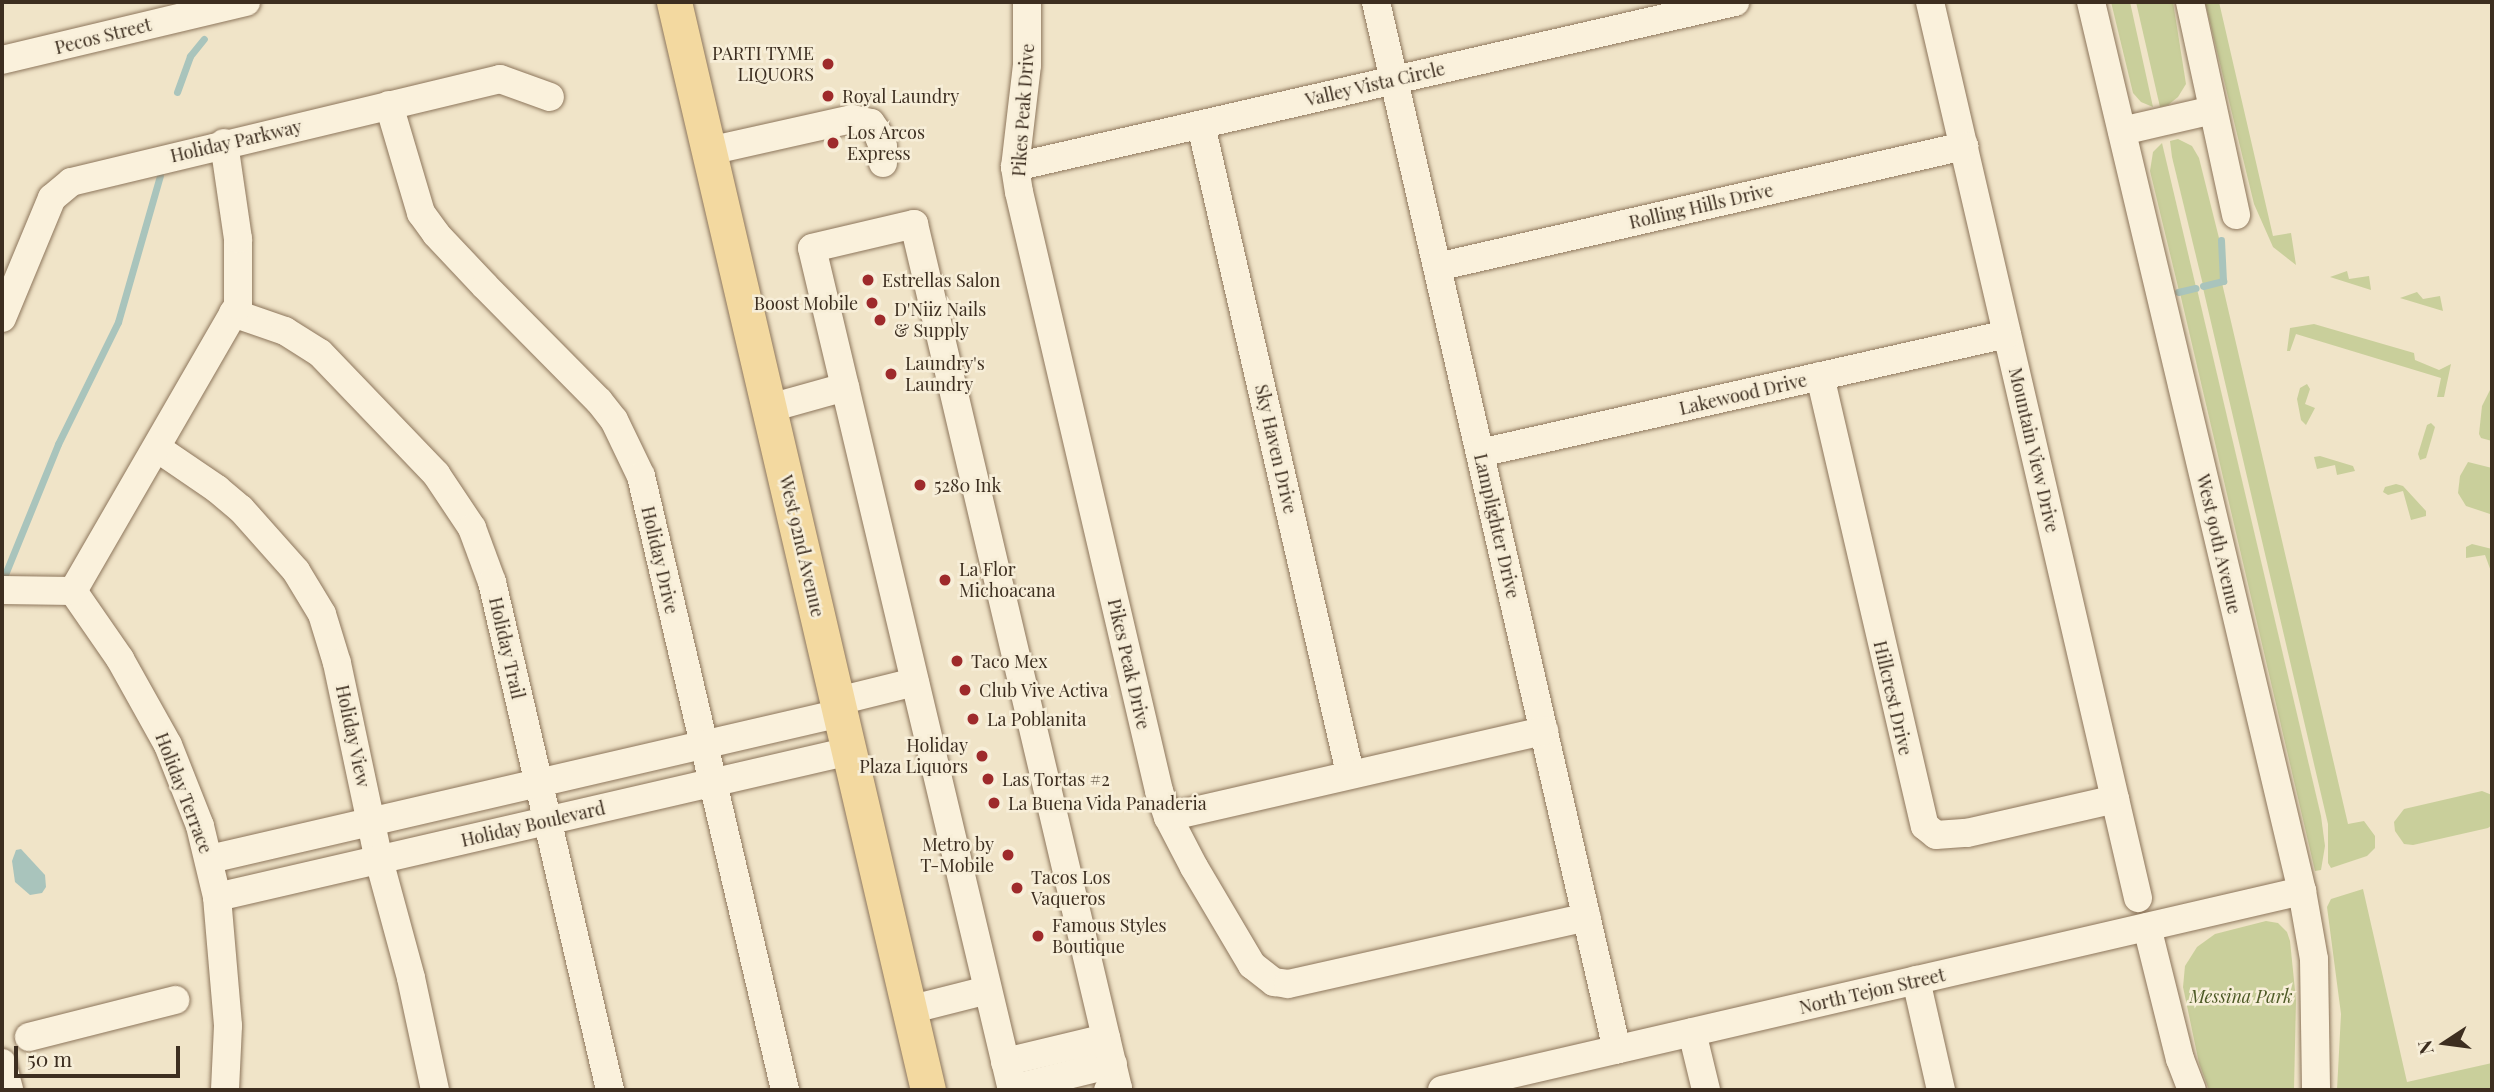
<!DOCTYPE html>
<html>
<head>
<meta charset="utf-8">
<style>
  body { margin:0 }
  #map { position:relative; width:2494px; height:1092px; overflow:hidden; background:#f0e4c8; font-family:"Playfair Display",serif }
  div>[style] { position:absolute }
  .green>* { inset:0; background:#c9cf9b }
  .water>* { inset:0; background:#a9c4bc }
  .stream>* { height:7px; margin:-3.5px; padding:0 3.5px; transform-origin:3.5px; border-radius:3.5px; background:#a9c4bc }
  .roads { filter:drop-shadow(0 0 2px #8d765c) drop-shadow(0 0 2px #8d765c) }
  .minor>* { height:28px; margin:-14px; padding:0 14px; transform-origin:14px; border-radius:14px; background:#faf1dc }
  .major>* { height:35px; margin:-17.5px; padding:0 17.5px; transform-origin:17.5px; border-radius:17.5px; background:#f3d9a0 }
  .dots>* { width:19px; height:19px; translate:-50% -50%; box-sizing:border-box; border:4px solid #f7eed8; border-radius:50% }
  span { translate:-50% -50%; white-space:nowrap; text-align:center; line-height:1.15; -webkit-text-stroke:5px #f7eed8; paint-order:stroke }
  .street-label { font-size:18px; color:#3d2e20 }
  .poi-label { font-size:18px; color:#3d2e20 }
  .right { translate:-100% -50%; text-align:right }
  .left { translate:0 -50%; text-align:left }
  .park-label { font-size:18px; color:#4d5a26; font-style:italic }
  .frame { position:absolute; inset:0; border:4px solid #3d2e20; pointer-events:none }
  .north { position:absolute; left:2410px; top:1008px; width:70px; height:70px; -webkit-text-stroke:5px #f7eed8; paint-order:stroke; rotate:257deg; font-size:19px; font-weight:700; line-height:28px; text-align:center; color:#3d2e20 }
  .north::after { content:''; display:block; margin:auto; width:24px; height:32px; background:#3d2e20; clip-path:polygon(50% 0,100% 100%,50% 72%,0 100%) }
  .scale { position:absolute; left:14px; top:1046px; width:166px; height:32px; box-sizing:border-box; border:4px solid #3d2e20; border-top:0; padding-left:9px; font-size:21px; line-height:24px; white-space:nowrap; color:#3d2e20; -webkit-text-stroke:5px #f7eed8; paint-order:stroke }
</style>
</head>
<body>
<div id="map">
  <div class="green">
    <i style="clip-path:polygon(2111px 2px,2130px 2px,2153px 107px,2141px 102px,2133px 93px)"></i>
    <i style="clip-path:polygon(2136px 2px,2173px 2px,2186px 84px,2178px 97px,2168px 105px,2160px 107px)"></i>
    <i style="clip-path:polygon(2205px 2px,2219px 2px,2273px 236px,2291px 233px,2296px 265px,2273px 247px,2254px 204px)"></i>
    <i style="clip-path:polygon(2178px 139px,2192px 146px,2199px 158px,2219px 238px,2221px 280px,2203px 285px,2172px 157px,2170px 141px)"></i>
    <i style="clip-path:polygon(2162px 143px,2196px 287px,2179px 291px,2150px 171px,2153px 152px)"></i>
    <i style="clip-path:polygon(2347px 271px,2349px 279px,2369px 276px,2371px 290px,2330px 277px)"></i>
    <i style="clip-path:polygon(2222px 283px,2348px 824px,2364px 821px,2375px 836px,2375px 848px,2367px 856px,2331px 868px,2328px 863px,2328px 824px,2203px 288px)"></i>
    <i style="clip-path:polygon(2197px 289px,2321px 816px,2325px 846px,2321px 870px,2315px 871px,2180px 293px)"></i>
    <i style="clip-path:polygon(2417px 292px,2423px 299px,2440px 296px,2443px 311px,2400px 298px)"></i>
    <i style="clip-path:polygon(2314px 324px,2414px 353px,2415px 360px,2439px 370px,2451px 364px,2444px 397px,2437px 397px,2441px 378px,2296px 334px,2290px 351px,2287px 351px,2290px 328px)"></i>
    <i style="clip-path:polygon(2307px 384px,2310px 389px,2305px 404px,2315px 408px,2306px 425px,2301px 420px,2297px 399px,2300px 388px)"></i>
    <i style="clip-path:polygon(2492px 386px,2492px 441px,2481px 438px,2479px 434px,2482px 406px)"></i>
    <i style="clip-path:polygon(2431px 423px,2435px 427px,2426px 458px,2420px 460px,2418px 454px,2427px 425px)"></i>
    <i style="clip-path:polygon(2320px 456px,2353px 466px,2355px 471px,2337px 475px,2335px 465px,2317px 469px,2314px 457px)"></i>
    <i style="clip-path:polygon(2468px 462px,2492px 468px,2490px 514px,2466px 506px,2458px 493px,2460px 476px)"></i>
    <i style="clip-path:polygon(2396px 484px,2403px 486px,2426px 511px,2426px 516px,2411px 520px,2403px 491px,2388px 495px,2383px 492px,2385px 487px)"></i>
    <i style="clip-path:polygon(2472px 544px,2492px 549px,2492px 574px,2485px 555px,2466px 558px,2466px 547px)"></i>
    <i style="clip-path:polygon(2482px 791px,2492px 795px,2492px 825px,2488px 828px,2413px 845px,2404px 844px,2395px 831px,2394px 822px,2404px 809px)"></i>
    <i style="clip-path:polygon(2363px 889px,2407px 1082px,2492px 1063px,2492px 1090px,2337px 1090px,2341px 1014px,2327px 907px,2331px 899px)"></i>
    <i style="clip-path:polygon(2266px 921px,2278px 923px,2287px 932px,2290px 941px,2296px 1000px,2294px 1090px,2209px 1090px,2199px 1063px,2183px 987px,2185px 966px,2197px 947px,2215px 934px)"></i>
  </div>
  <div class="water">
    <i style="clip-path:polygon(21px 849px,45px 875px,46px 887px,42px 893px,30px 895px,15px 882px,12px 861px,16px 850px)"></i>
  </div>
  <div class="stream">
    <i style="left:177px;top:92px;width:38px;rotate:-70deg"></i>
    <i style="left:190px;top:56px;width:22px;rotate:-51deg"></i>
    <i style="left:2203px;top:286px;width:21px;rotate:-14deg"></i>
    <i style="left:2223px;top:281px;width:41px;rotate:-92.8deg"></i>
    <i style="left:2178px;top:292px;width:18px;rotate:-13deg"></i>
    <i style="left:2px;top:582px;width:149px;rotate:-67.9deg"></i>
    <i style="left:58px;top:444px;width:136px;rotate:-63.8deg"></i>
    <i style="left:118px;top:322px;width:152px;rotate:-74deg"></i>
  </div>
  <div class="roads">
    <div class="minor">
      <i style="left:1027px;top:2px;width:63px;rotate:90deg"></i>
      <i style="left:1027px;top:65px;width:103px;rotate:96.7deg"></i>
      <i style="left:1015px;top:167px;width:25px;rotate:81deg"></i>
      <i style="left:1019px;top:192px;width:615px;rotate:76.84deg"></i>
      <i style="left:1159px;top:791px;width:28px;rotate:71deg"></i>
      <i style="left:1168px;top:817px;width:56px;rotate:62.5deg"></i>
      <i style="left:1194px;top:867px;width:114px;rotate:59.4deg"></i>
      <i style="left:1252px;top:965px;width:28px;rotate:38deg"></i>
      <i style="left:1274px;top:982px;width:14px;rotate:8deg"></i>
      <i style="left:1288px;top:984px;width:306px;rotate:-12.6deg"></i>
      <i style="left:1376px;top:2px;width:1075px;rotate:77.05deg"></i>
      <i style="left:1930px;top:2px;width:920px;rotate:76.93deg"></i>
      <i style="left:2091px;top:2px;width:914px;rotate:76.65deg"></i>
      <i style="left:2302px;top:891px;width:69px;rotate:80deg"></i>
      <i style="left:2314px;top:959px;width:131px;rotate:89.1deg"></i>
      <i style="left:2190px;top:2px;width:218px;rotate:77.8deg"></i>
      <i style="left:2px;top:60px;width:251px;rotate:-13.4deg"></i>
      <i style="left:389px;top:105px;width:113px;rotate:73.5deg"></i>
      <i style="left:421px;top:213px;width:26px;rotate:54deg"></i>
      <i style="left:436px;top:234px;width:71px;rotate:46.7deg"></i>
      <i style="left:485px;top:286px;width:162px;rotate:45.3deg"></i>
      <i style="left:599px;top:401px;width:24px;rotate:52deg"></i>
      <i style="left:614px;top:420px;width:62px;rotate:64.3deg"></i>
      <i style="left:641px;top:476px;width:631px;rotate:76.8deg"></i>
      <i style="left:1201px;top:125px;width:665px;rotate:77.05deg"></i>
      <i style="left:2122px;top:131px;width:93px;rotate:-13deg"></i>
      <i style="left:709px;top:151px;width:147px;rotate:-12.6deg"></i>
      <i style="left:852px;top:119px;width:19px;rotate:12deg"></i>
      <i style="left:871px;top:123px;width:11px;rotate:56deg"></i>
      <i style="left:877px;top:132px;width:16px;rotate:68deg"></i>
      <i style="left:883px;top:147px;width:16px;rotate:90deg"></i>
      <i style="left:1015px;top:167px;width:739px;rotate:-12.91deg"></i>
      <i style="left:1437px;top:267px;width:541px;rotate:-12.93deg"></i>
      <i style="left:233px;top:313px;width:55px;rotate:19.1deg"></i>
      <i style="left:285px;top:331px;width:41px;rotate:32.2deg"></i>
      <i style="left:320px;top:353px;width:168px;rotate:46.2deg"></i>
      <i style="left:436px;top:474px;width:65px;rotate:56.3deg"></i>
      <i style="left:472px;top:528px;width:58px;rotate:69.7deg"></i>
      <i style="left:492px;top:582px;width:522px;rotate:76.92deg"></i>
      <i style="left:2px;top:318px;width:130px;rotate:-67.4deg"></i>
      <i style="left:52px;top:198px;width:25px;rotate:-40deg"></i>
      <i style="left:71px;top:182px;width:441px;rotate:-13.5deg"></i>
      <i style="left:500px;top:79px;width:53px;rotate:19.8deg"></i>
      <i style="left:1820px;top:376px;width:462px;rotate:76.9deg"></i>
      <i style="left:1925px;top:826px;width:14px;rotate:39deg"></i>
      <i style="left:1936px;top:835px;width:31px;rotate:-4deg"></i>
      <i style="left:1967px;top:833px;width:152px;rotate:-12.9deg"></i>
      <i style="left:770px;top:408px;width:78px;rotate:-15.6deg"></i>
      <i style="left:157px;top:448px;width:73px;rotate:34.3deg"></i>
      <i style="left:217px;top:489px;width:31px;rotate:40deg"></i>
      <i style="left:241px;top:509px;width:83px;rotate:48.4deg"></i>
      <i style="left:296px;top:571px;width:50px;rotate:58.8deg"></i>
      <i style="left:322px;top:614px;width:51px;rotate:73deg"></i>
      <i style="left:337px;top:663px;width:201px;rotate:78deg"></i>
      <i style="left:379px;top:860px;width:122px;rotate:74.8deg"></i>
      <i style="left:411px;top:978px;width:115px;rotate:77.9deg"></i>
      <i style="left:1480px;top:453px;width:540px;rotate:-12.72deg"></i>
      <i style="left:2px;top:590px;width:71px;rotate:0.8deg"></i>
      <i style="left:73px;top:591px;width:83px;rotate:55.3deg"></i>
      <i style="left:120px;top:659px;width:98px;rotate:60.8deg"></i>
      <i style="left:168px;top:745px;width:87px;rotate:68.4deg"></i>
      <i style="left:200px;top:826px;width:73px;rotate:76.5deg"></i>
      <i style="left:217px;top:897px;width:129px;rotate:85.1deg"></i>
      <i style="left:228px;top:1026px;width:64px;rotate:92.7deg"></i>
      <i style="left:73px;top:591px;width:330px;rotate:-60deg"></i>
      <i style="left:238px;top:305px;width:66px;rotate:-90deg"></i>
      <i style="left:238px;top:239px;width:97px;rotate:-98.3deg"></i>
      <i style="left:838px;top:701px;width:79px;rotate:-13.9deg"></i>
      <i style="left:1168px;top:817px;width:386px;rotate:-12.9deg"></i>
      <i style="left:210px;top:859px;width:648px;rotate:-13.03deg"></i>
      <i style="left:217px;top:897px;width:650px;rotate:-12.99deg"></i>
      <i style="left:2147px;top:927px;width:136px;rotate:76deg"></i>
      <i style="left:2180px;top:1059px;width:33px;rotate:69deg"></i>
      <i style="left:1916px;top:980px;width:113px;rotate:77.2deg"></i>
      <i style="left:909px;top:1010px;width:81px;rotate:-14.2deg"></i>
      <i style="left:1692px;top:1032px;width:60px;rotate:76.4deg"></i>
      <i style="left:29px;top:1037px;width:151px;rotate:-14.2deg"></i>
      <i style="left:1005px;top:1062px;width:104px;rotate:-13.4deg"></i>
      <i style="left:2px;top:1063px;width:28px;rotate:75deg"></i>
      <i style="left:1011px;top:1089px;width:105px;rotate:-13.8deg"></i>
      <i style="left:1012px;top:1090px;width:865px;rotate:-103.36deg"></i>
      <i style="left:812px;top:248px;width:105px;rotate:-13.2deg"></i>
      <i style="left:914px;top:224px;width:888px;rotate:76.72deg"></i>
      <i style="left:1118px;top:1088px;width:10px;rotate:169deg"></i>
      <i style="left:1442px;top:1090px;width:883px;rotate:-13.03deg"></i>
    </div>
    <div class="major">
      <i style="left:674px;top:2px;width:1117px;rotate:76.86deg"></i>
    </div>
  </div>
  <div class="dots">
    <i style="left:828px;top:64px;background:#9e2a2b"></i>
    <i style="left:828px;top:96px;background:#9e2a2b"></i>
    <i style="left:833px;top:143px;background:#9e2a2b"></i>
    <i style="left:868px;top:280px;background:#9e2a2b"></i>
    <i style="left:872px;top:303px;background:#9e2a2b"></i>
    <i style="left:880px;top:320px;background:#9e2a2b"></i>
    <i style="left:891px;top:374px;background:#9e2a2b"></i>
    <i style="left:920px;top:485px;background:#9e2a2b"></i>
    <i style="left:945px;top:580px;background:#9e2a2b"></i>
    <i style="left:957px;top:661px;background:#9e2a2b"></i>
    <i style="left:965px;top:690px;background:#9e2a2b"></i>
    <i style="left:973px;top:719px;background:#9e2a2b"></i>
    <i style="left:982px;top:756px;background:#9e2a2b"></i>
    <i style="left:988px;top:779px;background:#9e2a2b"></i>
    <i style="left:994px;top:803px;background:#9e2a2b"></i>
    <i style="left:1008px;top:855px;background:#9e2a2b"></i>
    <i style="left:1017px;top:888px;background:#9e2a2b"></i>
    <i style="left:1038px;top:936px;background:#9e2a2b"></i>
  </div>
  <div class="street-label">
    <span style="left:103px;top:36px;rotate:-14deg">Pecos Street</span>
    <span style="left:1375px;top:84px;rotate:-13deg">Valley Vista Circle</span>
    <span style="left:1023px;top:110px;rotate:-86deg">Pikes Peak Drive</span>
    <span style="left:236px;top:141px;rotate:-13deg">Holiday Parkway</span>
    <span style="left:1701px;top:206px;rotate:-13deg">Rolling Hills Drive</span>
    <span style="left:1743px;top:394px;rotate:-13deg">Lakewood Drive</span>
    <span style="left:1276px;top:449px;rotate:77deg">Sky Haven Drive</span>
    <span style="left:2034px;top:450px;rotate:77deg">Mountain View Drive</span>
    <span style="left:1497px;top:526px;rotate:77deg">Lamplighter Drive</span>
    <span style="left:2219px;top:544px;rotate:77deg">West 90th Avenue</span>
    <span style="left:802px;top:546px;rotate:77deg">West 92nd Avenue</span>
    <span style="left:660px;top:560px;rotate:77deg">Holiday Drive</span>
    <span style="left:507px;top:648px;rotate:77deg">Holiday Trail</span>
    <span style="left:1129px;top:664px;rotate:77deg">Pikes Peak Drive</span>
    <span style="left:1893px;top:698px;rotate:77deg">Hillcrest Drive</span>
    <span style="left:353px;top:736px;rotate:78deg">Holiday View</span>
    <span style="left:184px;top:793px;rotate:69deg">Holiday Terrace</span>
    <span style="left:533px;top:824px;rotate:-13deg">Holiday Boulevard</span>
    <span style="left:1872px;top:991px;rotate:-13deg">North Tejon Street</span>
  </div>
  <div class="poi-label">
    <span class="right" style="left:814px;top:64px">PARTI TYME<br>LIQUORS</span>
    <span class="left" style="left:842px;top:96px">Royal Laundry</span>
    <span class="left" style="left:847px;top:143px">Los Arcos<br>Express</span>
    <span class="left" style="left:882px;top:280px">Estrellas Salon</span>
    <span class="right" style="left:858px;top:303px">Boost Mobile</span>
    <span class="left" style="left:894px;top:320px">D'Niiz Nails<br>&amp; Supply</span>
    <span class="left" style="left:905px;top:374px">Laundry's<br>Laundry</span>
    <span class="left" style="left:934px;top:485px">5280 Ink</span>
    <span class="left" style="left:959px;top:580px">La Flor<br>Michoacana</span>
    <span class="left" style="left:971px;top:661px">Taco Mex</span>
    <span class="left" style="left:979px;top:690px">Club Vive Activa</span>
    <span class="left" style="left:987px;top:719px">La Poblanita</span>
    <span class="right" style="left:968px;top:756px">Holiday<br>Plaza Liquors</span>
    <span class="left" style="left:1002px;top:779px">Las Tortas #2</span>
    <span class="left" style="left:1008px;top:803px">La Buena Vida Panaderia</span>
    <span class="right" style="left:994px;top:855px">Metro by<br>T-Mobile</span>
    <span class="left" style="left:1031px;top:888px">Tacos Los<br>Vaqueros</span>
    <span class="left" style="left:1052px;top:936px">Famous Styles<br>Boutique</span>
  </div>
  <div class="park-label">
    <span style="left:2241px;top:996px">Messina Park</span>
  </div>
  <div class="frame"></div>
  <div class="north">N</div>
  <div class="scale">50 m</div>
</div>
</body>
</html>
